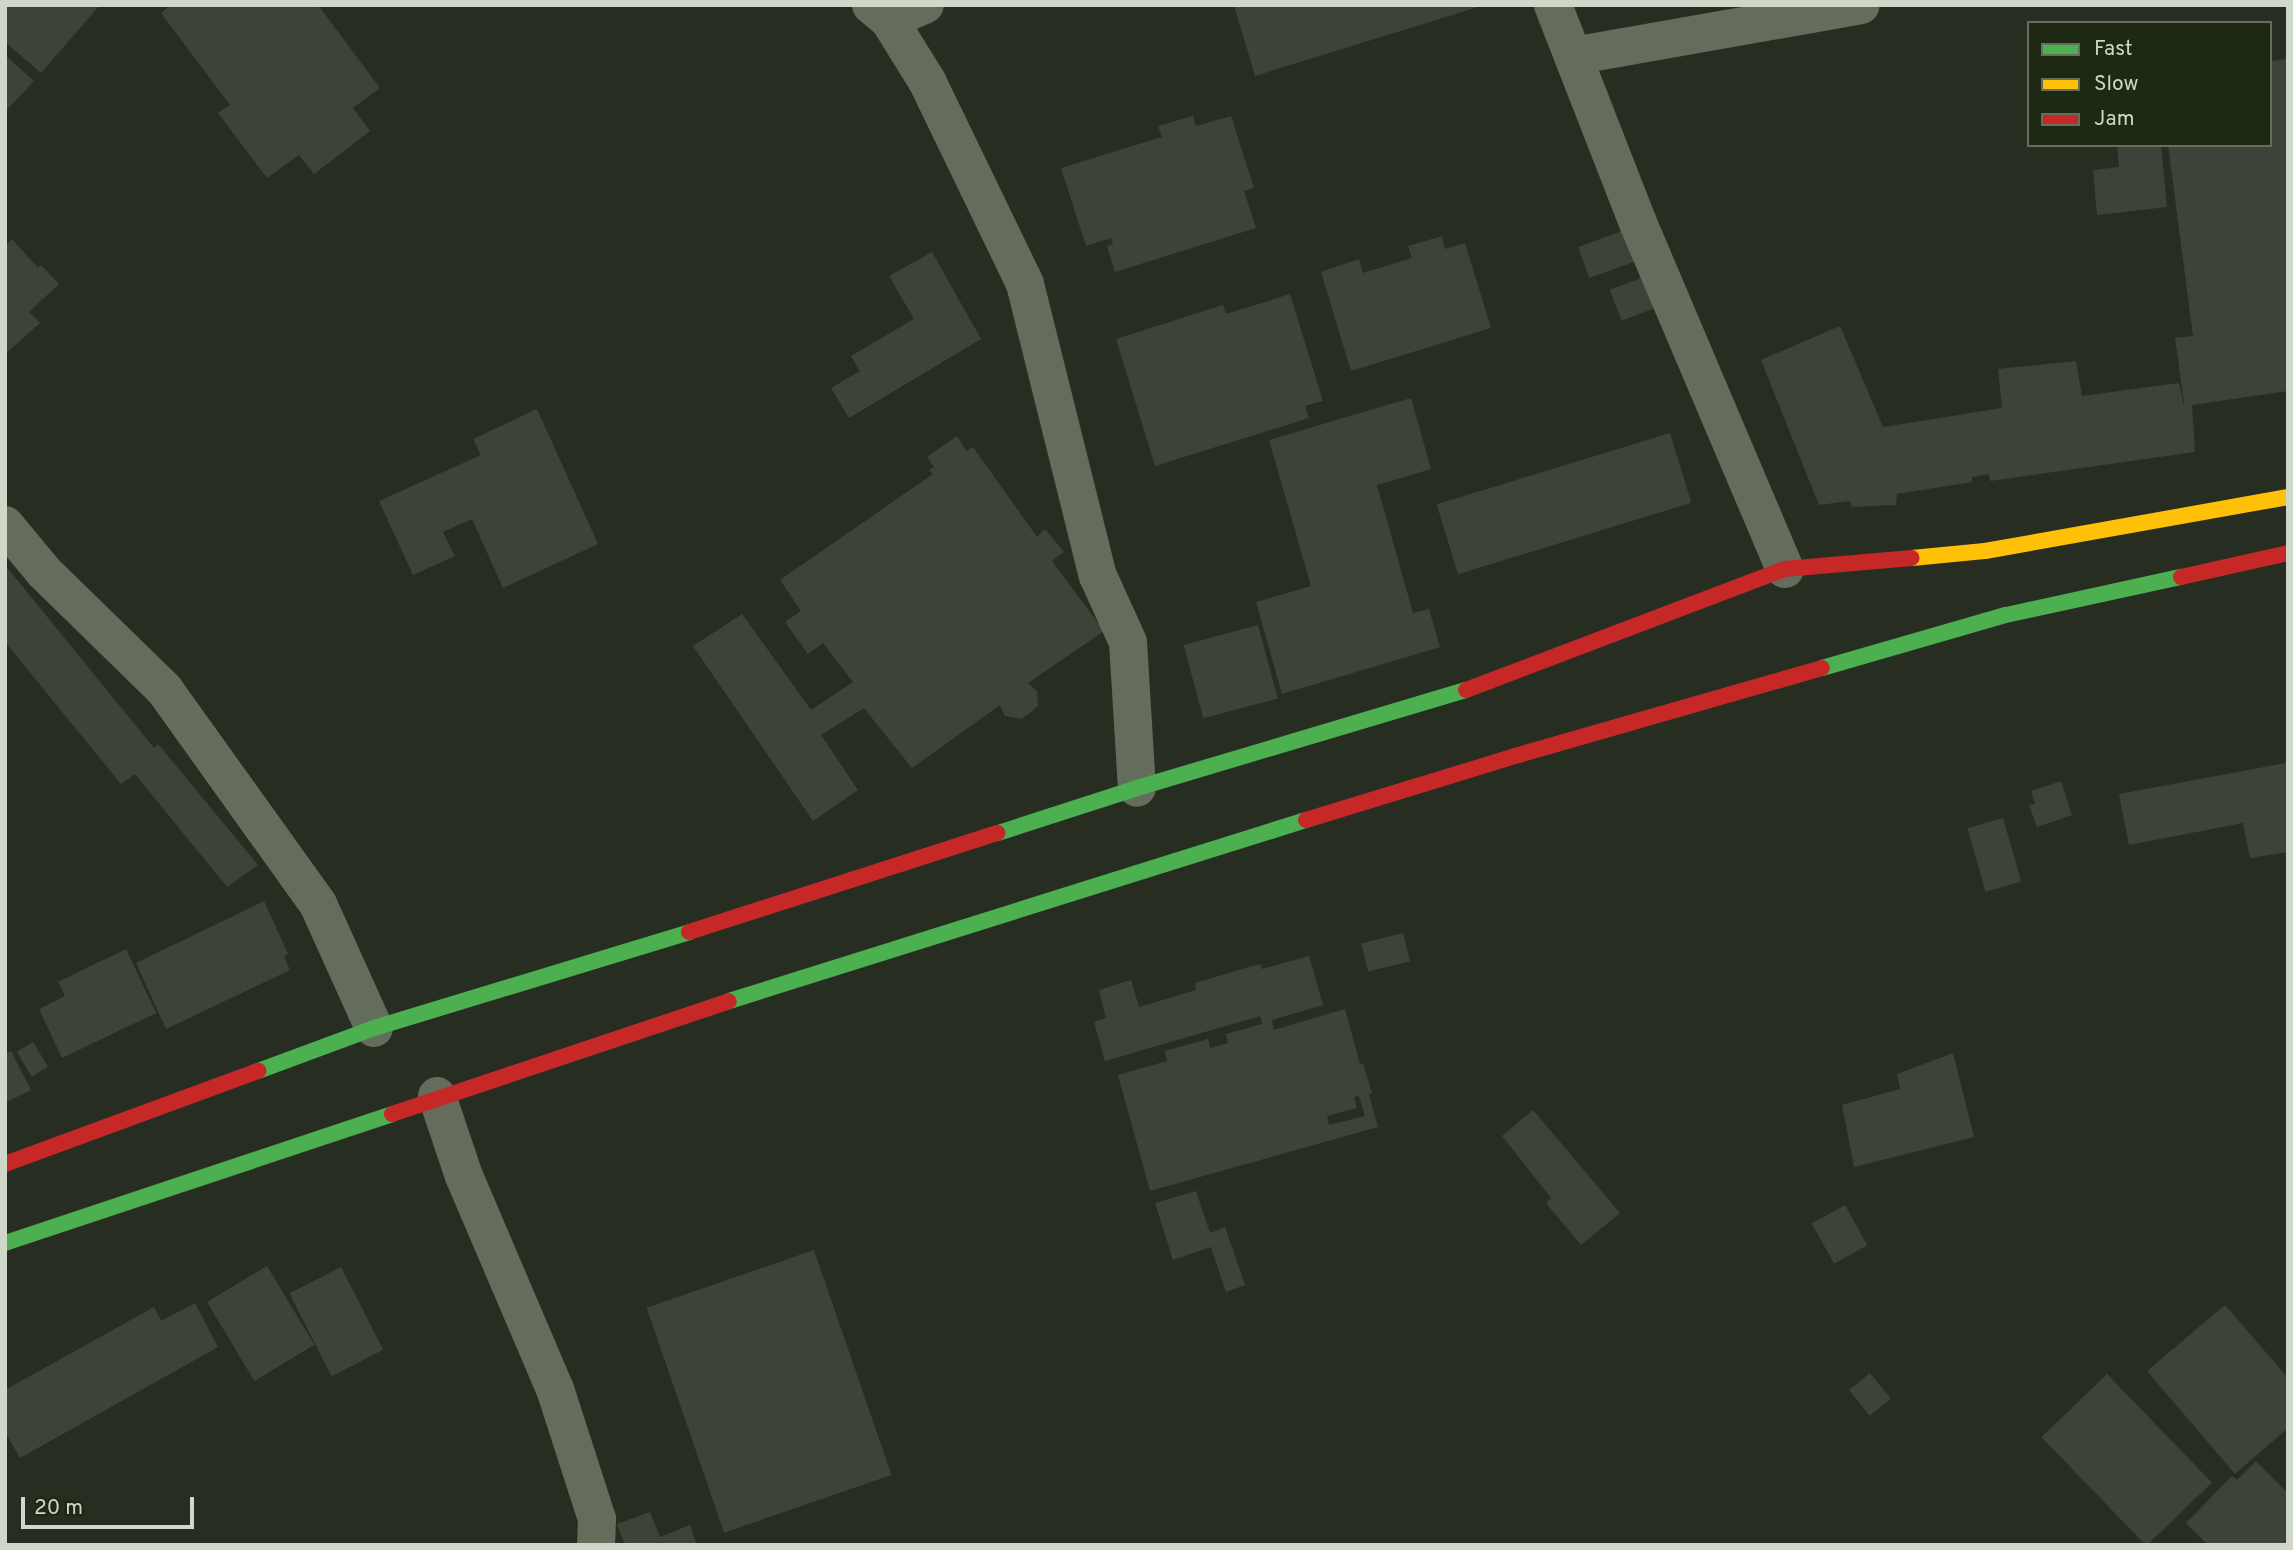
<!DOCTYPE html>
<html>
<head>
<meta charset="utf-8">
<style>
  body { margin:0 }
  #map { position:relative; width:2293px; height:1550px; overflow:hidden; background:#272e21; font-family:Overpass,sans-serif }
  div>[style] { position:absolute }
  .building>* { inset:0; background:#3d4338; transform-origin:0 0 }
  .street>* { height:38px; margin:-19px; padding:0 19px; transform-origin:19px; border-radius:19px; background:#646d5c }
  .fast>* { height:16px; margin:-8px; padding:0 8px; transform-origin:8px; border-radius:8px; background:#4caf50 }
  .slow>* { height:16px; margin:-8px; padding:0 8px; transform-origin:8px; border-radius:8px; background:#ffc107 }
  .jam>* { height:16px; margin:-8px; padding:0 8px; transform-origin:8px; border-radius:8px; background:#c62828 }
  span { translate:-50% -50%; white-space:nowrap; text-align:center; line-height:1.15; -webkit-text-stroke:7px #1d2912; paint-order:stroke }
  .frame { position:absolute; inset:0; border:7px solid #cfd7c9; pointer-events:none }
  .legend { position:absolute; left:2027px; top:21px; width:245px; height:126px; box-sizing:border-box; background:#1d2912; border:2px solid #646f5b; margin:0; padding:9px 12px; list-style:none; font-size:21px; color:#cfd7c9 }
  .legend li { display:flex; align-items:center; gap:14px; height:35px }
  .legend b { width:35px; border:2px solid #646f5b }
  .scale { position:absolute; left:21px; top:1497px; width:173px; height:32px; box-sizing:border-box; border:4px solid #cfd7c9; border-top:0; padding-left:9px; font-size:21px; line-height:24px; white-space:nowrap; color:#cfd7c9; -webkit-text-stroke:5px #1d2912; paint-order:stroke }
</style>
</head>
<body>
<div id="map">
  <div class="building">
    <i style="clip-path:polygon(5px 5px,100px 5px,41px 73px,5px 42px)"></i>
    <i style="clip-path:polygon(171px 5px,318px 5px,380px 88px,353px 108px,370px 131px,314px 174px,299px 155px,267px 178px,218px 113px,230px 105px,161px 13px)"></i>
    <i style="clip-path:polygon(1234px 5px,1474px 5px,1475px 8px,1255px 76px)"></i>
    <i style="clip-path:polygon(5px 55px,34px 81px,5px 112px)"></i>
    <i style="clip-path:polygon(2288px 59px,2288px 391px,2192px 405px,2195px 452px,1990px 481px,1989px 474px,1972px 477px,1972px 482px,1897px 494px,1896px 505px,1852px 507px,1850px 501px,1819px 505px,1761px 360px,1840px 326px,1883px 427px,2002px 408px,1998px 369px,2076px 361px,2082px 396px,2179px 383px,2185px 410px,2175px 338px,2193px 336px,2168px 145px,2270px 145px,2270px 61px)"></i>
    <i style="clip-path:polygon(1193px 116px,1196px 126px,1231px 116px,1254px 188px,1244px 191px,1256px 228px,1115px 272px,1107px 246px,1113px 244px,1111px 238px,1086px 246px,1061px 168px,1162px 137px,1158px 126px)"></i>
    <i style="clip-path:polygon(2117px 145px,2161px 145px,2167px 207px,2097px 215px,2093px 170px,2119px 167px)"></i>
    <i style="left:1625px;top:230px;width:33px;height:50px;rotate:70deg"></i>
    <i style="clip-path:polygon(1442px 236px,1445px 249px,1465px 243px,1491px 328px,1351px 371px,1321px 272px,1359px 259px,1363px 273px,1412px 258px,1408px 246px)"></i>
    <i style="clip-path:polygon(12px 239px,38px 268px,41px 265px,59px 284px,29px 312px,40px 323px,5px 354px,5px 246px)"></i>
    <i style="clip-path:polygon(932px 252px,981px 339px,849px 418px,831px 388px,860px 371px,851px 356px,914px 319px,889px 276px)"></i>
    <i style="left:1649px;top:275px;width:33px;height:42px;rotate:69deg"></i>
    <i style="clip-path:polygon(1290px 294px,1323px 401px,1305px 406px,1309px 418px,1155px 466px,1116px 339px,1223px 305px,1226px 314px)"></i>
    <i style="clip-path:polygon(1411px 398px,1431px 469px,1377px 485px,1413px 613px,1429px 609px,1440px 647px,1282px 694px,1256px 602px,1311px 586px,1269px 440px)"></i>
    <i style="clip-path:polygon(537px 409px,598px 544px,503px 588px,472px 519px,443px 532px,455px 556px,413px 575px,379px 501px,481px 455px,473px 439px)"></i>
    <i style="left:1670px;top:433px;width:73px;height:244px;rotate:73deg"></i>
    <i style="clip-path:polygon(957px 436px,966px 451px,973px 447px,1037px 537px,1045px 529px,1064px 552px,1052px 561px,1104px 631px,1028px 683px,1037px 691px,1038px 706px,1022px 719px,1005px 716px,1000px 705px,912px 768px,864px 708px,821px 735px,858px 790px,813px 821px,693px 646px,742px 614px,811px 710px,853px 682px,823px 643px,808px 654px,785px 622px,801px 611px,780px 580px,933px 474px,929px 470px,934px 467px,927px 457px)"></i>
    <i style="clip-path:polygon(5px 565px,154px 748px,158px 744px,258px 865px,227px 887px,135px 774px,121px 784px,5px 642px)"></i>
    <i style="left:1258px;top:625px;width:76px;height:77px;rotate:75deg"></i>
    <i style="clip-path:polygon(2286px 763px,2288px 852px,2250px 858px,2243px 823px,2129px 845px,2119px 794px)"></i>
    <i style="clip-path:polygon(2061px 781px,2072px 815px,2037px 827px,2029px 805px,2035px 804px,2031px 791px)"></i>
    <i style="left:2003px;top:818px;width:66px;height:37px;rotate:74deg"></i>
    <i style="clip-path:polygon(264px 901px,288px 954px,284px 956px,290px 970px,166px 1029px,136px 963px)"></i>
    <i style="left:1403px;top:933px;width:29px;height:43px;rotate:76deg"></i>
    <i style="clip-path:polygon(126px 949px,156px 1013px,62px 1058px,39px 1009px,65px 996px,58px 982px)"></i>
    <i style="clip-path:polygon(evenodd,1309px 956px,1323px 1005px,1272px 1020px,1274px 1030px,1345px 1009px,1360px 1064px,1363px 1063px,1372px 1093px,1369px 1095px,1378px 1127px,1150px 1191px,1118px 1075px,1167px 1061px,1165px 1051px,1208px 1039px,1210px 1048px,1228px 1043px,1226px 1034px,1262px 1024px,1260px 1016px,1105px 1061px,1094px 1022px,1106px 1018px,1099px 990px,1131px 980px,1139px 1007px,1196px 990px,1195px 983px,1260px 964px,1262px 969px,1309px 956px,1359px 1096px,1365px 1116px,1329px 1125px,1327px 1116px,1357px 1108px,1354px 1097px,1359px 1096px)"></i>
    <i style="left:33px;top:1042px;width:29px;height:19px;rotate:59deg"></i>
    <i style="clip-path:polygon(11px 1051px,31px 1090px,5px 1103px,5px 1054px)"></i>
    <i style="clip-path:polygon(1953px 1053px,1974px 1137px,1854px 1167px,1842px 1105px,1900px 1089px,1897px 1074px)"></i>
    <i style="clip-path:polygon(1533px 1110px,1620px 1213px,1581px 1245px,1546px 1203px,1551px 1198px,1502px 1136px)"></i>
    <i style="clip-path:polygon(1196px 1191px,1210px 1233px,1225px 1227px,1245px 1285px,1226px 1292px,1211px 1247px,1173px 1260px,1155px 1203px)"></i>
    <i style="left:1845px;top:1205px;width:46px;height:38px;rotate:61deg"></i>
    <i style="left:814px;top:1250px;width:238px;height:177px;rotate:71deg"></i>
    <i style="left:267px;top:1266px;width:92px;height:70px;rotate:59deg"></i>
    <i style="left:341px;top:1267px;width:93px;height:58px;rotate:63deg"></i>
    <i style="clip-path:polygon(195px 1303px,218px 1347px,20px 1458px,5px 1432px,5px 1390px,154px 1307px,161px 1321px)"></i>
    <i style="clip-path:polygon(2225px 1305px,2288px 1378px,2288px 1428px,2235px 1474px,2147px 1371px)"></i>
    <i style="left:1870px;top:1373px;width:33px;height:27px;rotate:51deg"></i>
    <i style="left:2107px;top:1374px;width:151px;height:91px;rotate:46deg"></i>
    <i style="clip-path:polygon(2256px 1461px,2288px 1493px,2288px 1545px,2208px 1545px,2186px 1523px,2232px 1476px,2237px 1480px)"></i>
    <i style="clip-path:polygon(650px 1512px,660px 1537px,690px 1525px,697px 1545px,625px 1545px,617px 1524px)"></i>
  </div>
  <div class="street">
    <i style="left:871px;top:5px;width:23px;rotate:40deg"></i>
    <i style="left:889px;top:20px;width:72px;rotate:58.1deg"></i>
    <i style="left:927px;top:81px;width:225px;rotate:64.2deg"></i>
    <i style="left:1025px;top:284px;width:301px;rotate:76deg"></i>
    <i style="left:1098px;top:576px;width:72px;rotate:65.6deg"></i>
    <i style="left:1128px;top:642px;width:146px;rotate:86.5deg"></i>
    <i style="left:1553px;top:5px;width:234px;rotate:68.7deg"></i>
    <i style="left:1638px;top:223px;width:376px;rotate:67deg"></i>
    <i style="left:889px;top:20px;width:39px;rotate:-23deg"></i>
    <i style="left:1573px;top:56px;width:292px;rotate:-10deg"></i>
    <i style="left:5px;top:525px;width:61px;rotate:50.3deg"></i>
    <i style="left:44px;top:572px;width:168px;rotate:44.3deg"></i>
    <i style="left:164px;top:689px;width:264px;rotate:54.4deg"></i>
    <i style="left:318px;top:904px;width:136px;rotate:65.7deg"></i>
    <i style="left:437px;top:1096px;width:84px;rotate:71.4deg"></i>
    <i style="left:464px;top:1176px;width:232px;rotate:66.9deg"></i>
    <i style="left:555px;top:1389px;width:137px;rotate:72.1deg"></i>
    <i style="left:597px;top:1519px;width:26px;rotate:92deg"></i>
  </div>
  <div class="fast">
    <i style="left:1822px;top:668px;width:191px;rotate:-16.1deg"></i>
    <i style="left:2006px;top:615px;width:179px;rotate:-12.3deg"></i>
    <i style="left:998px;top:833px;width:146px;rotate:-17.9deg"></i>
    <i style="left:1137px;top:788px;width:343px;rotate:-16.6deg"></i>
    <i style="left:729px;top:1001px;width:605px;rotate:-17.42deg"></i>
    <i style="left:258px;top:1071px;width:124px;rotate:-20.3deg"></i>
    <i style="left:374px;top:1028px;width:329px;rotate:-16.9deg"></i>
    <i style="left:5px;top:1243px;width:408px;rotate:-18.4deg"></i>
  </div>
  <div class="slow">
    <i style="left:1912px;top:558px;width:73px;rotate:-5.5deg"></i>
    <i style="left:1985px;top:551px;width:308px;rotate:-10.1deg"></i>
  </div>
  <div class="jam">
    <i style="left:2181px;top:577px;width:110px;rotate:-12.6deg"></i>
    <i style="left:1466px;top:690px;width:341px;rotate:-20.8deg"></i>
    <i style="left:1785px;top:569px;width:127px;rotate:-5deg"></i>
    <i style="left:1306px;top:820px;width:219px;rotate:-17deg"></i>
    <i style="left:1515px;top:756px;width:319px;rotate:-16deg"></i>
    <i style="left:689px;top:932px;width:324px;rotate:-17.8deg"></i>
    <i style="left:392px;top:1114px;width:355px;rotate:-18.5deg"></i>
    <i style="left:5px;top:1164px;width:270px;rotate:-20.2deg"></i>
  </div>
  <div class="frame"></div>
  <ul class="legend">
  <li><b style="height:9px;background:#4caf50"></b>Fast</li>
  <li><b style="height:9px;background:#ffc107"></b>Slow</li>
  <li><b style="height:9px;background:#c62828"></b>Jam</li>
  </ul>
  <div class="scale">20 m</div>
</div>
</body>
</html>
